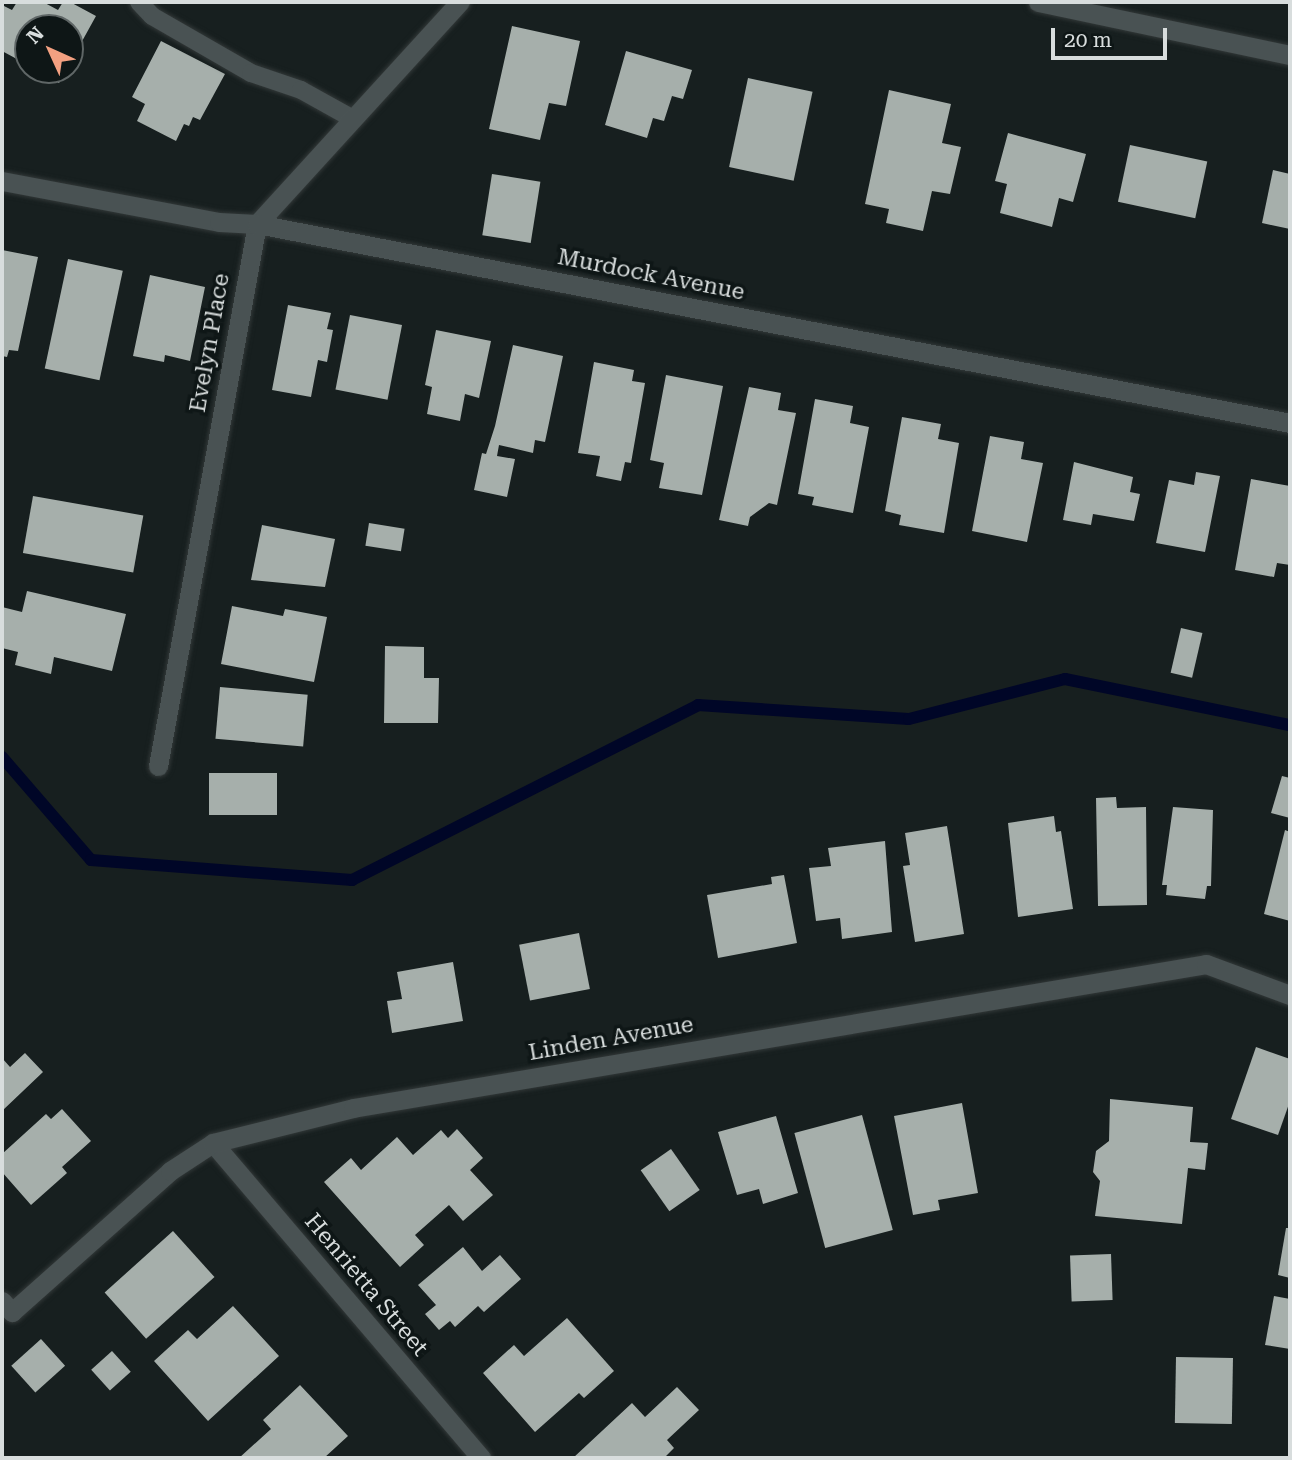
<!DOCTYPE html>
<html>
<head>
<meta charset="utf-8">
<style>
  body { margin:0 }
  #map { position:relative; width:1292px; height:1460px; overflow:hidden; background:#171f1f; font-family:"Roboto Serif",serif }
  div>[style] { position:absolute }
  .stream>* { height:12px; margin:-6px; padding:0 6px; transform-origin:6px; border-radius:6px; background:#000627 }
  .building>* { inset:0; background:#a6afab; transform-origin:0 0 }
  .roads { filter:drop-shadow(0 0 2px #323838) drop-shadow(0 0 2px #323838) }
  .service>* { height:18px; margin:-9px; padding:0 9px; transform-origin:9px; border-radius:9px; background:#495253 }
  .minor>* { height:19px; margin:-9.5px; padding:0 9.5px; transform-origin:9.5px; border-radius:9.5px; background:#495253 }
  .tertiary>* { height:19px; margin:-9.5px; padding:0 9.5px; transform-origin:9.5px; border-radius:9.5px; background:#495253 }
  span { translate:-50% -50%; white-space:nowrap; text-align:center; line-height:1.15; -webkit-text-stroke:7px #0e1616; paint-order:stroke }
  .street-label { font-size:23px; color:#d8dddd }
  .frame { position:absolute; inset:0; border:4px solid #d8dddd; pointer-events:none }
  .north { position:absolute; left:14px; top:14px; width:70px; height:70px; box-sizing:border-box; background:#0e1616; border:2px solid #5f6666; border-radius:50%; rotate:315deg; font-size:19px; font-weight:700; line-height:28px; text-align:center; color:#d8dddd }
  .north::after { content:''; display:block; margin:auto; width:24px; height:32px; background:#f3a081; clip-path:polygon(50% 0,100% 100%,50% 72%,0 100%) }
  .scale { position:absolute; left:1051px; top:28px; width:116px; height:32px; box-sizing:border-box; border:4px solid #d8dddd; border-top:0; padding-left:9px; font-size:21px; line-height:24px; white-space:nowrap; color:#d8dddd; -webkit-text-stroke:5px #0e1616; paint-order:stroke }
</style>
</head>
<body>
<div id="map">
  <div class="stream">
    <i style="left:2px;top:757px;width:136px;rotate:49.2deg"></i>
    <i style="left:91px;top:860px;width:262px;rotate:4.4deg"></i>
    <i style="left:352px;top:880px;width:388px;rotate:-26.8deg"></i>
    <i style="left:698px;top:705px;width:211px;rotate:3.8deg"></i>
    <i style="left:909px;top:719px;width:161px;rotate:-14.4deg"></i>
    <i style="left:1065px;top:679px;width:230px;rotate:11.6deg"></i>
  </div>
  <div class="building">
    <i style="clip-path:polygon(17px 2px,43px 2px,58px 10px,63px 2px,70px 2px,96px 16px,70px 63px,70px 28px,28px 28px,28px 65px,2px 51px,2px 5px,12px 10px)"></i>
    <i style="clip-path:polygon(512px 26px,580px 41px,566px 106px,549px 103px,540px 140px,489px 129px)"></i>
    <i style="clip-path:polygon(161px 41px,225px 74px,200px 120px,193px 117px,189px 126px,184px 124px,176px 141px,137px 121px,145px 104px,132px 97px)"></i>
    <i style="clip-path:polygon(626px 51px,692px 70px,683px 99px,672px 96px,664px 121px,653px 118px,647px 138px,605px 125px)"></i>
    <i style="clip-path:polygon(36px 70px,66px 70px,59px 83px)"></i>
    <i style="left:748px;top:78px;width:66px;height:91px;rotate:12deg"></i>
    <i style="clip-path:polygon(889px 90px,951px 104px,942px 143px,961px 147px,950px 194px,932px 191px,923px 231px,886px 223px,889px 209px,865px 204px)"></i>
    <i style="clip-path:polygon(1008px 133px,1086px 154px,1073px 202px,1059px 198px,1052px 227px,1000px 213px,1007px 184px,995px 181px)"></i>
    <i style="left:1130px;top:145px;width:79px;height:58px;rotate:12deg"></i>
    <i style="clip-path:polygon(1273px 170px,1290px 174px,1290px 229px,1262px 223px)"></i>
    <i style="left:492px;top:174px;width:49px;height:62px;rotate:9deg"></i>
    <i style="clip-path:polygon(2px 250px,38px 257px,18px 351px,9px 350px,7px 357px,2px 356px)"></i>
    <i style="left:68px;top:259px;width:56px;height:112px;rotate:12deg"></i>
    <i style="clip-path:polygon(150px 275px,205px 287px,190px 361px,165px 355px,164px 362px,133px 356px)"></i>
    <i style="clip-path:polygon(288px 305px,331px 313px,327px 329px,333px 330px,327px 362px,318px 360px,311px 397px,272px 390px)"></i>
    <i style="left:350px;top:315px;width:53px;height:76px;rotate:11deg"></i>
    <i style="clip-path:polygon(436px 330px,491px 341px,479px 398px,465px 394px,460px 421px,427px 414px,432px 387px,425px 385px)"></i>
    <i style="clip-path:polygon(513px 345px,563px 356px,545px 442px,535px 440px,533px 453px,499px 445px,497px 456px,515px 459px,507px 497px,474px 490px,482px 453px,486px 454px,495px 426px)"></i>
    <i style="clip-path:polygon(594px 362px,634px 370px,632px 381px,645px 383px,631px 463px,625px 462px,621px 481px,596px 476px,600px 456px,578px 453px)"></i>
    <i style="clip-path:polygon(666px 375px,723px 386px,702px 495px,659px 488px,664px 463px,650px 460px)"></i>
    <i style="clip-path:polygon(749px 387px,781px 393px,778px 410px,796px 413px,777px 505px,769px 503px,750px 517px,748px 526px,719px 520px)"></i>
    <i style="clip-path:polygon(815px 399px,853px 406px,850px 423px,869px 427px,853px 513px,812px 505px,814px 497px,798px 494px)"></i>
    <i style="clip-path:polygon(902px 417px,941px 424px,938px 439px,959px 443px,944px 533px,899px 525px,901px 515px,885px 511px)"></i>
    <i style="clip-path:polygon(990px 436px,1024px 442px,1021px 459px,1043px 463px,1027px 542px,972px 531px)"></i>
    <i style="clip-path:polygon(1074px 462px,1133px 477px,1130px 492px,1140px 494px,1134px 521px,1093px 514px,1091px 525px,1063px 520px)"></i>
    <i style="clip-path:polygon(1196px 472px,1220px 476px,1205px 552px,1156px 543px,1169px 480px,1194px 485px)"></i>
    <i style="clip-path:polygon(1251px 479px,1290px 486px,1290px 565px,1277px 563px,1274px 577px,1235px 570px)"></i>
    <i style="left:33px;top:496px;width:112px;height:58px;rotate:10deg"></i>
    <i style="left:369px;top:523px;width:36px;height:23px;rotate:9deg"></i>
    <i style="clip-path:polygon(262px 525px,335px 539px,325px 587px,251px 580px)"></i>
    <i style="clip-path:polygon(27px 591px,126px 614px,112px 671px,54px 657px,51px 674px,15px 665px,18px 652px,2px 648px,2px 607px,22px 612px)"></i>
    <i style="clip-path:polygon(232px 606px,283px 616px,285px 609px,327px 617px,314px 682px,221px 664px)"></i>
    <i style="left:1181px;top:628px;width:22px;height:46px;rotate:13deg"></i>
    <i style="clip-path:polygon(385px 646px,424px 647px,424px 678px,439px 678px,438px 723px,384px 723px)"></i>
    <i style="left:220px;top:687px;width:88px;height:52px;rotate:5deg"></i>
    <i style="left:209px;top:773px;width:68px;height:42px"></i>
    <i style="clip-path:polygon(1282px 776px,1290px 778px,1290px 818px,1271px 813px)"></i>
    <i style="clip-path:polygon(1116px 797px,1117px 808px,1146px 807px,1147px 905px,1098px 906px,1096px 798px)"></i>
    <i style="clip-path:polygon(1173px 807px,1213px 810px,1211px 886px,1207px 886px,1205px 899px,1166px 895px,1167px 885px,1162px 885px)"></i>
    <i style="clip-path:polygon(1054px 816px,1056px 832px,1061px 831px,1073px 909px,1018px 917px,1008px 823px)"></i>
    <i style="clip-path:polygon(947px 826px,964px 934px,915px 942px,903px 866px,910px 865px,905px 833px)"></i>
    <i style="clip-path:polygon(1285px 830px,1290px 832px,1290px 921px,1264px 914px)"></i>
    <i style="clip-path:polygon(885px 841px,892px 932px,842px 939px,840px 918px,816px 921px,809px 868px,831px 866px,828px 848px)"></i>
    <i style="clip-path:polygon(784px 875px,797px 943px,718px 958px,707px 895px,772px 884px,771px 877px)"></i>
    <i style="left:579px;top:933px;width:57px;height:61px;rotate:79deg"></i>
    <i style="clip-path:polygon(453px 962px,463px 1021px,392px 1033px,387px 1001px,402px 999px,397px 972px)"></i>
    <i style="clip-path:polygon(1256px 1047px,1290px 1059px,1290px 1101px,1278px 1135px,1231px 1119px)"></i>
    <i style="clip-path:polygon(25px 1053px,43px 1072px,2px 1111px,2px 1058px,10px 1067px)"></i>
    <i style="clip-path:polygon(1110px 1099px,1193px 1107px,1190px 1142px,1208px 1143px,1205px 1170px,1188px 1168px,1182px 1224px,1095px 1216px,1100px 1181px,1093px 1172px,1096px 1151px,1109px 1141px)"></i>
    <i style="clip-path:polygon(962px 1103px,978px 1193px,938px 1200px,940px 1210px,913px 1215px,894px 1116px)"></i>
    <i style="clip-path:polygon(62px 1109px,91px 1141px,62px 1167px,67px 1173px,31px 1205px,2px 1172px,2px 1154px,46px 1114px,51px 1119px)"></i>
    <i style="left:862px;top:1115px;width:119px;height:70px;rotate:75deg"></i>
    <i style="clip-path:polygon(776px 1116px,798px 1193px,763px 1204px,759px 1189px,737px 1195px,718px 1132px)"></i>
    <i style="clip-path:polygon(457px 1129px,483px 1158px,470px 1170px,493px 1195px,463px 1221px,449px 1205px,415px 1235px,424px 1245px,400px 1267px,324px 1182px,351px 1158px,361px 1170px,397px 1137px,413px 1155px,441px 1130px,448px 1138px)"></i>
    <i style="left:671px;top:1149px;width:50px;height:37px;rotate:55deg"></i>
    <i style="clip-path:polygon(1286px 1228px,1290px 1228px,1290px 1278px,1278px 1275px)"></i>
    <i style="left:173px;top:1231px;width:62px;height:92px;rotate:48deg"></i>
    <i style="clip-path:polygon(463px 1247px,482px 1271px,500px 1255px,521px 1279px,484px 1312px,478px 1306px,455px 1327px,450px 1321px,439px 1330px,425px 1314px,436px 1305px,418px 1285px)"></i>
    <i style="left:1111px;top:1254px;width:46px;height:41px;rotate:88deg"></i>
    <i style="clip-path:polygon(1274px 1296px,1290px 1299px,1290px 1349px,1265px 1345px)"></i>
    <i style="clip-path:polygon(233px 1306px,279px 1356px,208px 1421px,154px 1361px,188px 1330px,197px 1339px)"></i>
    <i style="clip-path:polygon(567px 1318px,614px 1371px,584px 1398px,579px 1393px,535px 1432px,483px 1373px,514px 1345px,524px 1356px)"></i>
    <i style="left:41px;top:1339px;width:36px;height:40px;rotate:48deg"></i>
    <i style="left:112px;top:1351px;width:28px;height:28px;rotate:48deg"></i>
    <i style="left:1176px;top:1357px;width:57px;height:66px;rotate:1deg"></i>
    <i style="clip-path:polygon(300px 1385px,348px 1436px,324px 1458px,239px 1458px,271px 1429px,263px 1420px)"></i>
    <i style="clip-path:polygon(677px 1387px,699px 1410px,667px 1440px,674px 1448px,664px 1458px,573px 1458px,632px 1403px,645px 1417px)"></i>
  </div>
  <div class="roads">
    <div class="service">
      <i style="left:139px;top:2px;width:19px;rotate:47deg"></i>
      <i style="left:152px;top:16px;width:114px;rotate:29.9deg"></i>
      <i style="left:251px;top:73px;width:53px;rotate:18.8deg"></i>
      <i style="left:301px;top:90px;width:60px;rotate:29.1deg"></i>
    </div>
    <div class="minor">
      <i style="left:158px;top:766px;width:551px;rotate:-79.65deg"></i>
      <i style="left:257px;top:224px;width:301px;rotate:-47.6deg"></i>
      <i style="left:213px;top:1143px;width:414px;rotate:49.6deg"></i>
      <i style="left:2px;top:1301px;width:15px;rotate:48deg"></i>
      <i style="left:12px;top:1312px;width:212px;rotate:-41.7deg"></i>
      <i style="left:170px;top:1171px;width:51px;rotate:-33.1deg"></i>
      <i style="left:213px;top:1143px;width:144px;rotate:-14deg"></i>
      <i style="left:353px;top:1108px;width:865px;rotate:-9.58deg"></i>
      <i style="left:1206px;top:964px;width:90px;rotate:20.3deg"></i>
    </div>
    <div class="tertiary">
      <i style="left:1038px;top:2px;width:258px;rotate:11.9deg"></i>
      <i style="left:2px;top:181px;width:221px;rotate:10.7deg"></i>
      <i style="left:219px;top:222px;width:38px;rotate:3deg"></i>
      <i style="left:257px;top:224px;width:1052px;rotate:10.9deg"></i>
    </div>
  </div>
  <div class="street-label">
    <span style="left:651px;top:275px;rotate:11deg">Murdock Avenue</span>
    <span style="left:210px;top:343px;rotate:-80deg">Evelyn Place</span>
    <span style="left:611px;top:1039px;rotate:-10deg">Linden Avenue</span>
    <span style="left:366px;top:1285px;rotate:50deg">Henrietta Street</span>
  </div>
  <div class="frame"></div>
  <div class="north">N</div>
  <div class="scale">20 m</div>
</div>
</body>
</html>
